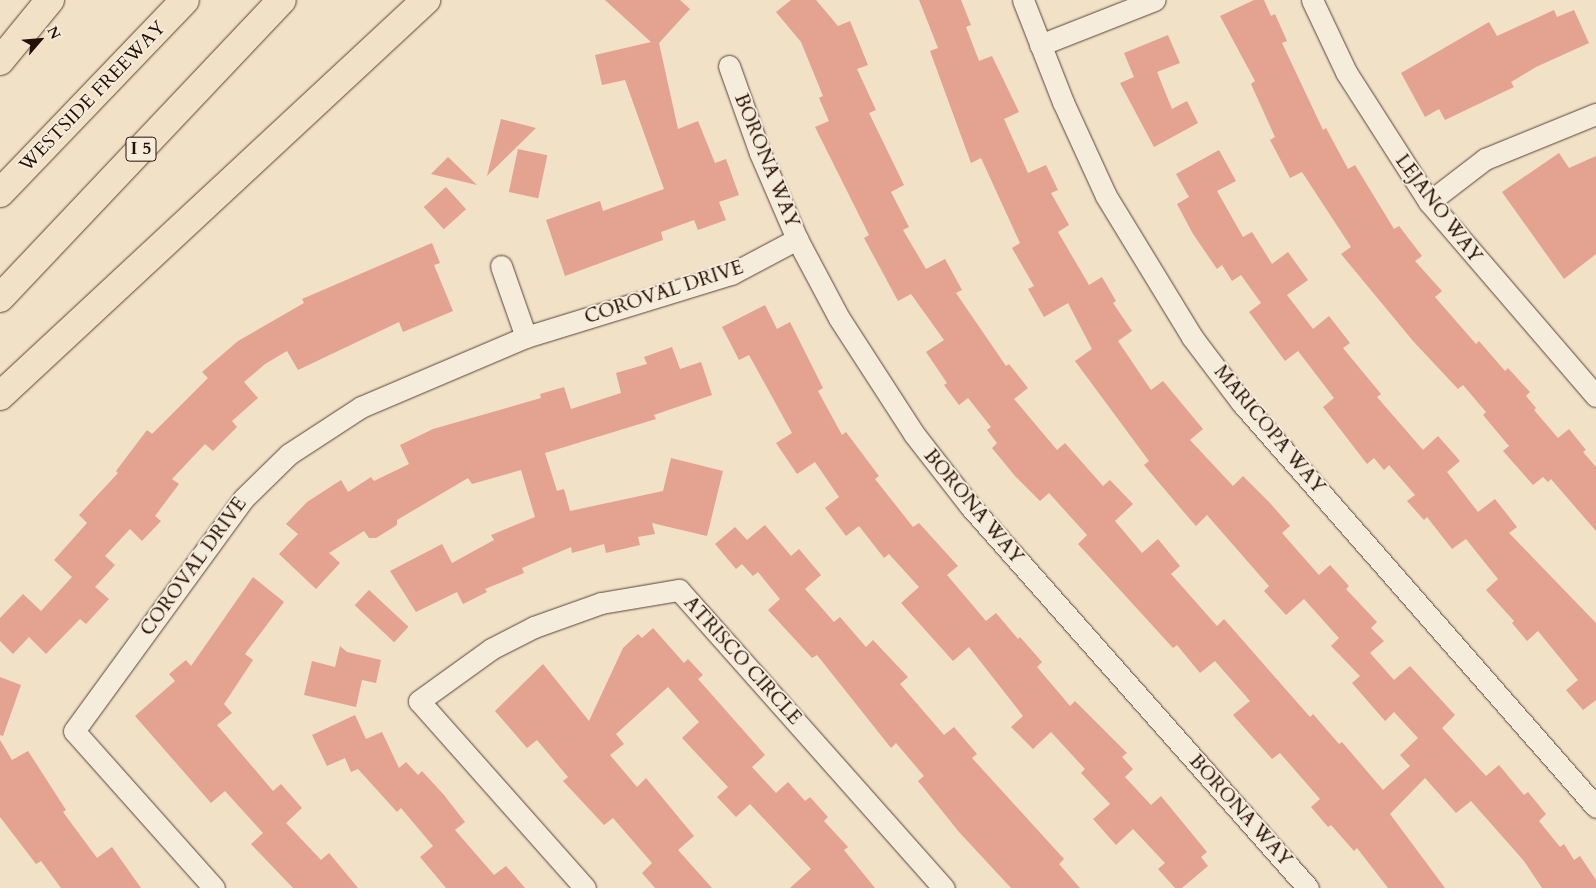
<!DOCTYPE html>
<html>
<head>
<meta charset="utf-8">
<style>
  body { margin:0 }
  #map { position:relative; width:1596px; height:888px; overflow:hidden; background:#f1e1c7; font-family:Cardo,serif }
  div>[style] { position:absolute }
  .building>* { inset:0; background:#e4a290; transform-origin:0 0 }
  .roads { filter:drop-shadow(0 0 1px #594436) drop-shadow(0 0 1px #594436) }
  .street>* { height:21px; margin:-10.5px; padding:0 10.5px; transform-origin:10.5px; border-radius:10.5px; background:#f6ecdb }
  .highway>* { height:28px; margin:-14px; padding:0 14px; transform-origin:14px; border-radius:14px; background:#f1e1c7 }
  span { translate:-50% -50%; white-space:nowrap; text-align:center; line-height:1.15; -webkit-text-stroke:4px #f6ecdb; paint-order:stroke }
  .shield-label span { padding:1px 4px; background:#f6ecdb; border:1px solid; border-radius:4px; -webkit-text-stroke-width:0 }
  .shield-label { font-size:18px; color:#260f05; font-weight:700 }
  .street-label { font-size:19px; color:#260f05 }
  .north { position:absolute; left:15px; top:15px; width:50px; height:50px; -webkit-text-stroke:4px #f6ecdb; paint-order:stroke; rotate:63deg; font-size:14px; font-weight:700; line-height:20px; text-align:center; color:#260f05 }
  .north::after { content:''; display:block; margin:auto; width:18px; height:22px; background:#260f05; clip-path:polygon(50% 0,100% 100%,50% 72%,0 100%) }
</style>
</head>
<body>
<div id="map">
  <div class="building">
    <i style="clip-path:polygon(605px 0,680px 0,690px 9px,659px 43px,678px 129px,698px 121px,715px 163px,726px 159px,739px 195px,719px 202px,726px 220px,698px 230px,694px 220px,661px 232px,663px 240px,565px 276px,546px 220px,600px 201px,603px 211px,664px 189px,625px 80px,602px 85px,595px 55px,651px 42px)"></i>
    <i style="clip-path:polygon(791px 0,816px 0,838px 26px,850px 21px,868px 65px,857px 69px,876px 110px,869px 113px,904px 185px,891px 192px,909px 227px,903px 230px,926px 269px,945px 259px,962px 290px,956px 293px,1006px 366px,1009px 364px,1028px 388px,1014px 399px,1057px 450px,1065px 443px,1103px 486px,1110px 480px,1133px 504px,1115px 521px,1142px 553px,1158px 539px,1180px 566px,1171px 574px,1217px 626px,1224px 619px,1310px 717px,1313px 714px,1339px 744px,1342px 742px,1383px 790px,1410px 766px,1400px 755px,1418px 738px,1394px 712px,1385px 721px,1352px 683px,1360px 676px,1331px 646px,1339px 638px,1304px 599px,1286px 615px,1264px 591px,1269px 586px,1207px 515px,1196px 526px,1188px 517px,1144px 465px,1149px 461px,1075px 361px,1092px 349px,1068px 303px,1044px 317px,1028px 289px,1034px 286px,1012px 248px,1020px 243px,981px 158px,971px 163px,930px 51px,938px 48px,919px 0,961px 0,971px 25px,966px 27px,979px 61px,992px 56px,1019px 112px,1004px 119px,1028px 173px,1046px 165px,1058px 190px,1051px 193px,1069px 225px,1058px 232px,1089px 285px,1102px 277px,1116px 301px,1113px 303px,1132px 331px,1118px 341px,1151px 390px,1163px 381px,1203px 429px,1190px 440px,1233px 486px,1243px 476px,1270px 503px,1290px 526px,1282px 533px,1319px 575px,1330px 565px,1349px 586px,1346px 589px,1377px 622px,1371px 628px,1384px 641px,1370px 653px,1394px 680px,1410px 666px,1455px 715px,1442px 728px,1486px 776px,1499px 765px,1524px 795px,1528px 792px,1546px 814px,1539px 821px,1560px 847px,1564px 844px,1574px 860px,1580px 856px,1596px 880px,1596px 888px,1542px 888px,1524px 861px,1471px 801px,1456px 813px,1425px 778px,1390px 814px,1445px 888px,1388px 888px,1357px 848px,1354px 851px,1331px 825px,1328px 827px,1311px 807px,1320px 799px,1280px 753px,1272px 759px,1233px 715px,1250px 701px,1215px 661px,1200px 673px,1177px 645px,1173px 648px,1078px 544px,1087px 535px,1049px 493px,1040px 501px,1015px 476px,992px 448px,997px 443px,987px 430px,991px 427px,968px 398px,959px 405px,944px 385px,947px 383px,926px 352px,944px 340px,911px 294px,898px 301px,864px 238px,869px 235px,815px 127px,829px 121px,819px 98px,823px 96px,801px 42px,776px 12px)"></i>
    <i style="clip-path:polygon(1254px 0,1264px 0,1271px 16px,1275px 14px,1287px 41px,1282px 43px,1323px 130px,1326px 128px,1348px 169px,1355px 165px,1394px 229px,1399px 226px,1422px 256px,1415px 261px,1442px 291px,1435px 297px,1476px 344px,1479px 341px,1505px 371px,1508px 368px,1530px 392px,1526px 396px,1536px 408px,1534px 410px,1558px 438px,1569px 429px,1586px 450px,1583px 452px,1596px 467px,1596px 531px,1551px 479px,1548px 482px,1543px 477px,1533px 485px,1503px 451px,1509px 446px,1483px 415px,1486px 412px,1463px 385px,1458px 389px,1413px 341px,1341px 254px,1351px 247px,1302px 172px,1290px 178px,1270px 140px,1275px 137px,1251px 84px,1255px 81px,1220px 16px)"></i>
    <i style="clip-path:polygon(1554px 10px,1557px 17px,1574px 10px,1589px 43px,1536px 67px,1511px 82px,1514px 87px,1445px 120px,1439px 109px,1425px 117px,1401px 73px,1489px 22px,1497px 36px)"></i>
    <i style="clip-path:polygon(1168px 35px,1180px 63px,1157px 72px,1172px 109px,1187px 101px,1198px 123px,1154px 147px,1120px 83px,1134px 77px,1124px 53px)"></i>
    <i style="clip-path:polygon(501px 119px,536px 128px,487px 176px)"></i>
    <i style="left:518px;top:149px;width:30px;height:44px;rotate:12deg"></i>
    <i style="clip-path:polygon(1219px 150px,1236px 181px,1217px 191px,1243px 237px,1252px 232px,1272px 264px,1288px 252px,1308px 280px,1287px 295px,1313px 329px,1329px 316px,1350px 343px,1343px 348px,1381px 394px,1377px 397px,1423px 450px,1438px 436px,1460px 461px,1447px 472px,1478px 512px,1495px 499px,1517px 527px,1509px 533px,1596px 623px,1596px 700px,1583px 710px,1566px 690px,1578px 680px,1538px 631px,1527px 641px,1512px 623px,1514px 621px,1486px 590px,1498px 579px,1466px 539px,1452px 549px,1427px 517px,1424px 520px,1407px 501px,1415px 495px,1389px 465px,1384px 470px,1374px 458px,1367px 464px,1323px 407px,1334px 398px,1298px 351px,1285px 361px,1249px 312px,1261px 303px,1241px 275px,1232px 281px,1222px 265px,1217px 269px,1193px 234px,1177px 204px,1189px 197px,1176px 174px)"></i>
    <i style="clip-path:polygon(1559px 153px,1569px 168px,1596px 156px,1596px 254px,1564px 279px,1502px 192px)"></i>
    <i style="clip-path:polygon(448px 157px,477px 185px,431px 174px)"></i>
    <i style="left:446px;top:187px;width:30px;height:30px;rotate:48deg"></i>
    <i style="clip-path:polygon(432px 243px,440px 263px,434px 265px,453px 311px,403px 332px,399px 322px,298px 370px,287px 351px,265px 364px,244px 382px,258px 398px,232px 421px,237px 427px,213px 451px,205px 444px,172px 479px,179px 484px,155px 516px,161px 521px,142px 541px,130px 529px,105px 556px,115px 565px,95px 587px,109px 599px,86px 624px,80px 619px,46px 654px,29px 637px,13px 654px,0 641px,0 618px,23px 594px,41px 611px,72px 577px,54px 560px,87px 523px,79px 515px,118px 473px,116px 471px,147px 430px,152px 434px,208px 378px,202px 372px,238px 341px,304px 303px,302px 299px)"></i>
    <i style="clip-path:polygon(765px 305px,777px 329px,790px 322px,823px 388px,818px 391px,842px 435px,846px 432px,879px 476px,875px 479px,913px 527px,919px 523px,958px 566px,947px 575px,986px 621px,996px 613px,1018px 639px,1020px 637px,1042px 662px,1037px 667px,1070px 706px,1075px 701px,1127px 753px,1122px 757px,1133px 769px,1125px 777px,1151px 805px,1161px 796px,1207px 852px,1201px 857px,1208px 866px,1182px 888px,1175px 888px,1158px 869px,1165px 863px,1133px 829px,1116px 845px,1093px 819px,1110px 804px,1081px 773px,1085px 769px,1051px 732px,1033px 749px,1011px 727px,1023px 716px,969px 647px,953px 661px,901px 603px,919px 587px,889px 554px,884px 558px,859px 526px,846px 536px,825px 508px,839px 497px,815px 462px,797px 474px,776px 443px,792px 433px,749px 355px,739px 360px,722px 327px)"></i>
    <i style="clip-path:polygon(672px 347px,680px 369px,701px 362px,712px 395px,654px 415px,656px 419px,545px 453px,557px 491px,564px 489px,570px 511px,663px 491px,671px 458px,723px 471px,707px 536px,652px 523px,655px 534px,638px 537px,640px 545px,606px 553px,604px 544px,572px 553px,571px 547px,522px 568px,524px 573px,485px 589px,487px 592px,463px 604px,457px 592px,416px 612px,390px 571px,442px 544px,452px 563px,494px 540px,491px 535px,535px 517px,521px 470px,472px 484px,468px 478px,397px 520px,397px 525px,376px 538px,369px 538px,364px 531px,329px 553px,340px 563px,316px 589px,279px 554px,298px 534px,286px 524px,307px 502px,341px 480px,348px 492px,371px 477px,374px 481px,409px 464px,400px 445px,433px 429px,541px 398px,540px 394px,564px 387px,571px 409px,621px 393px,616px 373px,647px 364px,644px 357px)"></i>
    <i style="clip-path:polygon(765px 525px,791px 556px,799px 549px,821px 575px,805px 589px,834px 622px,840px 617px,866px 647px,873px 640px,908px 677px,900px 684px,944px 735px,954px 727px,977px 754px,972px 758px,1064px 859px,1059px 864px,1080px 888px,1011px 888px,959px 832px,918px 781px,924px 776px,896px 743px,891px 748px,817px 655px,812px 658px,768px 610px,780px 599px,758px 572px,753px 576px,742px 564px,736px 569px,715px 544px,735px 527px,747px 540px)"></i>
    <i style="clip-path:polygon(253px 577px,284px 602px,245px 654px,253px 660px,224px 704px,232px 713px,217px 725px,273px 791px,281px 784px,302px 808px,286px 823px,321px 860px,329px 853px,358px 888px,293px 888px,251px 844px,263px 833px,225px 791px,211px 803px,135px 716px,175px 681px,169px 674px,186px 660px,191px 666px)"></i>
    <i style="left:369px;top:590px;width:54px;height:21px;rotate:43deg"></i>
    <i style="clip-path:polygon(653px 628px,684px 663px,688px 659px,703px 675px,698px 679px,765px 755px,752px 767px,776px 793px,788px 782px,805px 801px,810px 797px,828px 817px,824px 821px,848px 847px,844px 850px,875px 888px,790px 888px,811px 869px,750px 804px,736px 817px,717px 797px,728px 787px,682px 738px,699px 722px,668px 687px,616px 734px,624px 744px,610px 755px,637px 787px,646px 778px,694px 836px,678px 850px,712px 888px,655px 888px,642px 873px,652px 863px,613px 818px,604px 825px,563px 781px,568px 777px,537px 740px,527px 748px,495px 711px,543px 664px,589px 721px,623px 648px,638px 634px,642px 638px)"></i>
    <i style="clip-path:polygon(340px 646px,347px 652px,381px 660px,376px 683px,362px 680px,356px 707px,304px 695px,312px 661px,335px 667px)"></i>
    <i style="clip-path:polygon(0 677px,21px 685px,3px 736px,0 735px)"></i>
    <i style="clip-path:polygon(355px 715px,366px 739px,382px 732px,399px 768px,406px 762px,418px 775px,422px 771px,444px 795px,465px 822px,455px 830px,494px 875px,506px 866px,525px 888px,446px 888px,420px 857px,433px 846px,401px 808px,397px 812px,358px 769px,351px 772px,345px 758px,327px 766px,312px 735px)"></i>
    <i style="clip-path:polygon(0 740px,12px 760px,28px 751px,66px 810px,63px 812px,97px 858px,112px 847px,141px 888px,61px 888px,41px 861px,36px 864px,0 817px)"></i>
  </div>
  <div class="roads">
    <div class="street">
      <i style="left:1023px;top:0;width:110px;rotate:68.6deg"></i>
      <i style="left:1063px;top:102px;width:103px;rotate:65.4deg"></i>
      <i style="left:1106px;top:196px;width:165px;rotate:58.6deg"></i>
      <i style="left:1192px;top:337px;width:83px;rotate:52.9deg"></i>
      <i style="left:1242px;top:403px;width:537px;rotate:48.77deg"></i>
      <i style="left:1312px;top:0;width:80px;rotate:64.7deg"></i>
      <i style="left:1346px;top:72px;width:154px;rotate:57.4deg"></i>
      <i style="left:1429px;top:202px;width:256px;rotate:49.3deg"></i>
      <i style="left:1040px;top:45px;width:123px;rotate:-21.5deg"></i>
      <i style="left:729px;top:66px;width:92px;rotate:70.4deg"></i>
      <i style="left:760px;top:153px;width:94px;rotate:66.7deg"></i>
      <i style="left:797px;top:239px;width:89px;rotate:62deg"></i>
      <i style="left:839px;top:318px;width:138px;rotate:57.1deg"></i>
      <i style="left:914px;top:434px;width:91px;rotate:52.1deg"></i>
      <i style="left:970px;top:506px;width:510px;rotate:48.5deg"></i>
      <i style="left:1429px;top:202px;width:71px;rotate:-37.5deg"></i>
      <i style="left:1485px;top:159px;width:120px;rotate:-22.1deg"></i>
      <i style="left:501px;top:266px;width:75px;rotate:70.6deg"></i>
      <i style="left:214px;top:888px;width:210px;rotate:-131.7deg"></i>
      <i style="left:74px;top:731px;width:287px;rotate:-53.9deg"></i>
      <i style="left:243px;top:499px;width:64px;rotate:-44.4deg"></i>
      <i style="left:289px;top:454px;width:86px;rotate:-33.1deg"></i>
      <i style="left:361px;top:407px;width:179px;rotate:-23deg"></i>
      <i style="left:526px;top:337px;width:214px;rotate:-17.1deg"></i>
      <i style="left:731px;top:274px;width:75px;rotate:-27.9deg"></i>
      <i style="left:585px;top:888px;width:250px;rotate:-131.6deg"></i>
      <i style="left:419px;top:701px;width:89px;rotate:-35.8deg"></i>
      <i style="left:491px;top:649px;width:48px;rotate:-27.1deg"></i>
      <i style="left:534px;top:627px;width:71px;rotate:-19.7deg"></i>
      <i style="left:601px;top:603px;width:79px;rotate:-9.5deg"></i>
      <i style="left:679px;top:590px;width:399px;rotate:48.4deg"></i>
    </div>
    <div class="highway">
      <i style="left:0;top:61px;width:79px;rotate:-50.7deg"></i>
      <i style="left:0;top:193px;width:267px;rotate:-46.2deg"></i>
      <i style="left:0;top:298px;width:410px;rotate:-46.6deg"></i>
      <i style="left:0;top:396px;width:582px;rotate:-42.91deg"></i>
    </div>
  </div>
  <div class="shield-label">
    <span style="left:141px;top:149px">I 5</span>
  </div>
  <div class="street-label">
    <span style="left:93px;top:97px;rotate:-46deg">WESTSIDE FREEWAY</span>
    <span style="left:766px;top:161px;rotate:68deg">BORONA WAY</span>
    <span style="left:1438px;top:209px;rotate:53deg">LEJANO WAY</span>
    <span style="left:664px;top:293px;rotate:-18deg">COROVAL DRIVE</span>
    <span style="left:1269px;top:430px;rotate:50deg">MARICOPA WAY</span>
    <span style="left:973px;top:507px;rotate:50deg">BORONA WAY</span>
    <span style="left:194px;top:567px;rotate:-54deg">COROVAL DRIVE</span>
    <span style="left:742px;top:661px;rotate:48deg">ATRISCO CIRCLE</span>
    <span style="left:1240px;top:811px;rotate:48deg">BORONA WAY</span>
  </div>
  <div class="north">N</div>
</div>
</body>
</html>
